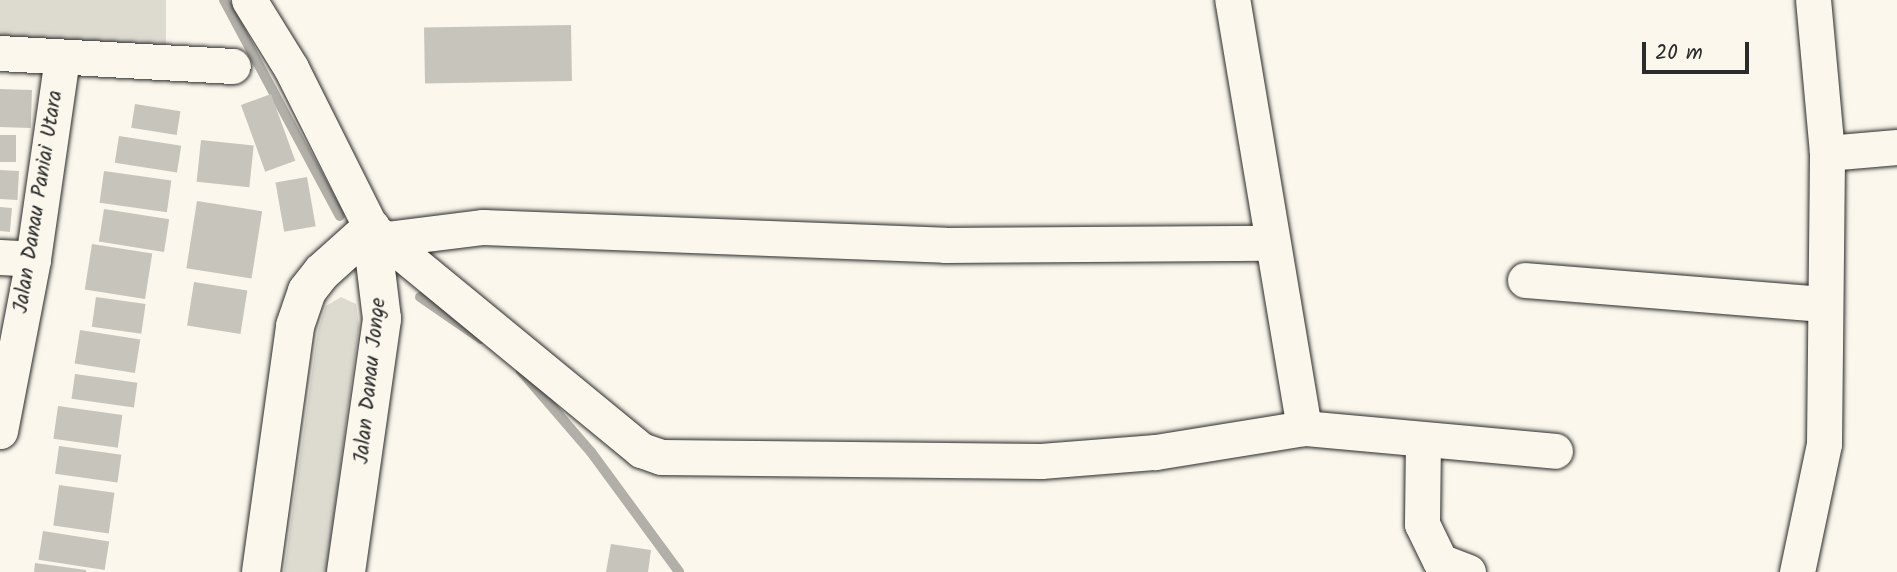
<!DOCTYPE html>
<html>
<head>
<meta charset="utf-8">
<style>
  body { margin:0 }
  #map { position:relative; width:1897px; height:572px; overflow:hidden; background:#fbf7ec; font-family:Kalam,sans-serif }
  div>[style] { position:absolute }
  .green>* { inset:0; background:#dddad0 }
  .stream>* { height:10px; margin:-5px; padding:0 5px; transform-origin:5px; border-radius:5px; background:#b1afa7 }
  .building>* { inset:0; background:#c7c4bc; transform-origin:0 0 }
  .roads { filter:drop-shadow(0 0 2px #2b2b2b) drop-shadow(0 0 2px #2b2b2b) }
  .minor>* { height:35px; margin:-17.5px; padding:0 17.5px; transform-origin:17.5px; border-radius:17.5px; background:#fbf7ec }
  .secondary>* { height:38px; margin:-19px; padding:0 19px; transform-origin:19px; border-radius:19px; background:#fbf7ec }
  span { translate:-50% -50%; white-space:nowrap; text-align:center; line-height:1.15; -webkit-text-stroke:6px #fbf7ec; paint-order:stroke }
  .street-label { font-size:21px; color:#2b2b2b }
  .scale { position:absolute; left:1642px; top:42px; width:107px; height:32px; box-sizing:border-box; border:4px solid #2b2b2b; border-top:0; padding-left:9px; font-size:21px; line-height:24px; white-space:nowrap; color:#2b2b2b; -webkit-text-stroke:5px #fbf7ec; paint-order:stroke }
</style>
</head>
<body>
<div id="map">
  <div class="green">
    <i style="clip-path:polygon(0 0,166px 0,166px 49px,0 40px)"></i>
    <i style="clip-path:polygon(341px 297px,356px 304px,359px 326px,326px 572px,284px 572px,318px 330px,326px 306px)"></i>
  </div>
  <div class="stream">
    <i style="left:224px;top:0;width:245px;rotate:61.8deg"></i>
    <i style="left:420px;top:297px;width:74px;rotate:34.5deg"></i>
    <i style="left:521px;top:371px;width:107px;rotate:49.2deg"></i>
    <i style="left:591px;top:452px;width:149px;rotate:53.7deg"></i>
  </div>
  <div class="building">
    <i style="left:571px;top:25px;width:56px;height:147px;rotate:89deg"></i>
    <i style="left:0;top:89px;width:32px;height:38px;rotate:2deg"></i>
    <i style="left:271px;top:94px;width:71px;height:32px;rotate:70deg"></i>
    <i style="left:135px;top:104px;width:46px;height:24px;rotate:9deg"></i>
    <i style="left:0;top:135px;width:16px;height:27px"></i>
    <i style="left:119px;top:136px;width:63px;height:27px;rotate:9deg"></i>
    <i style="left:201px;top:140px;width:53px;height:42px;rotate:6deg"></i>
    <i style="left:0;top:170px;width:19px;height:29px;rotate:3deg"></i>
    <i style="left:104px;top:171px;width:68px;height:32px;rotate:8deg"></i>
    <i style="left:307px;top:177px;width:50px;height:32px;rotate:80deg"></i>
    <i style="left:197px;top:201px;width:66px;height:68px;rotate:9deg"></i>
    <i style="left:0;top:207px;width:12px;height:24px;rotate:5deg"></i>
    <i style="left:104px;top:209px;width:66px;height:33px;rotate:9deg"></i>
    <i style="left:92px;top:244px;width:61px;height:46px;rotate:9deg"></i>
    <i style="left:194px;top:282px;width:54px;height:44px;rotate:9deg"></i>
    <i style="left:96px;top:297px;width:50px;height:30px;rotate:8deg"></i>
    <i style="left:80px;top:330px;width:61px;height:34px;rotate:9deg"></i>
    <i style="left:75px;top:374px;width:63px;height:25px;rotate:8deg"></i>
    <i style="left:58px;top:406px;width:65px;height:33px;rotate:8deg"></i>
    <i style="left:59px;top:446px;width:63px;height:28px;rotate:8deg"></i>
    <i style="left:59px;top:485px;width:56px;height:41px;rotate:8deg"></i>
    <i style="left:43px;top:531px;width:67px;height:29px;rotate:9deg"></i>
    <i style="clip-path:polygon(611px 544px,651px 550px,648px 572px,606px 572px)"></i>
    <i style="clip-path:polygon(35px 563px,86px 570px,86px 572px,34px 572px)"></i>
  </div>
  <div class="roads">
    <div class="minor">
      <i style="left:249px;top:0;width:80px;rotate:58.3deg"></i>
      <i style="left:291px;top:68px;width:179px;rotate:63.4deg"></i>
      <i style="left:371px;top:228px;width:350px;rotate:39.4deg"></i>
      <i style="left:641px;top:450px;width:21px;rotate:19deg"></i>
      <i style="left:661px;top:457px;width:380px;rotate:0.6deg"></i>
      <i style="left:1041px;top:461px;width:115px;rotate:-4.5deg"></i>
      <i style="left:1156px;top:452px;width:150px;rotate:-9.2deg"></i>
      <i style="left:1304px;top:428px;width:434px;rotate:-99.5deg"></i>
      <i style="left:0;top:53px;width:233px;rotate:3.2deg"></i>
      <i style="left:1827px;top:153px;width:70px;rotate:-4.9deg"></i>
      <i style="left:386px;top:239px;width:98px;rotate:-7.1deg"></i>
      <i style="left:483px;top:227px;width:462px;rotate:2.2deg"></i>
      <i style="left:945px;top:245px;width:327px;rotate:-0.4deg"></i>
      <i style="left:0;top:257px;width:33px;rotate:3deg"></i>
      <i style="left:1525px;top:280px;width:300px;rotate:4.6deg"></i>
      <i style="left:1304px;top:428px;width:252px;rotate:5.2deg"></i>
      <i style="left:0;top:431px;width:175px;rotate:-79.1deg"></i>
      <i style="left:33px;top:259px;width:204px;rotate:-81.8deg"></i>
      <i style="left:1423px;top:440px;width:84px;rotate:90.7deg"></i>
      <i style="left:1422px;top:524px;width:41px;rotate:64.1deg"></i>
      <i style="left:1440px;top:561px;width:30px;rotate:21deg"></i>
      <i style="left:1797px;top:572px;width:131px;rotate:-78.1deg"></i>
      <i style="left:1824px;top:444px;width:291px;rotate:-89.4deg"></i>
      <i style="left:1827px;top:153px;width:154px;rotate:-95.2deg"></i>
    </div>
    <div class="secondary">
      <i style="left:261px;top:572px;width:248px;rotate:-82.1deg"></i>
      <i style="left:295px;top:326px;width:37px;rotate:-71deg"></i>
      <i style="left:307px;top:291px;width:24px;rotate:-52deg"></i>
      <i style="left:322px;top:272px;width:66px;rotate:-41.9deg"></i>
      <i style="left:346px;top:572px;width:256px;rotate:-81.9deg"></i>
      <i style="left:382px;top:319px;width:92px;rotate:-96.9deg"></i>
    </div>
  </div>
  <div class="street-label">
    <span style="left:39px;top:202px;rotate:-81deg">Jalan Danau Paniai Utara</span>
    <span style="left:371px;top:381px;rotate:-84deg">Jalan Danau Jonge</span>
  </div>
  <div class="scale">20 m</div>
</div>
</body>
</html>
